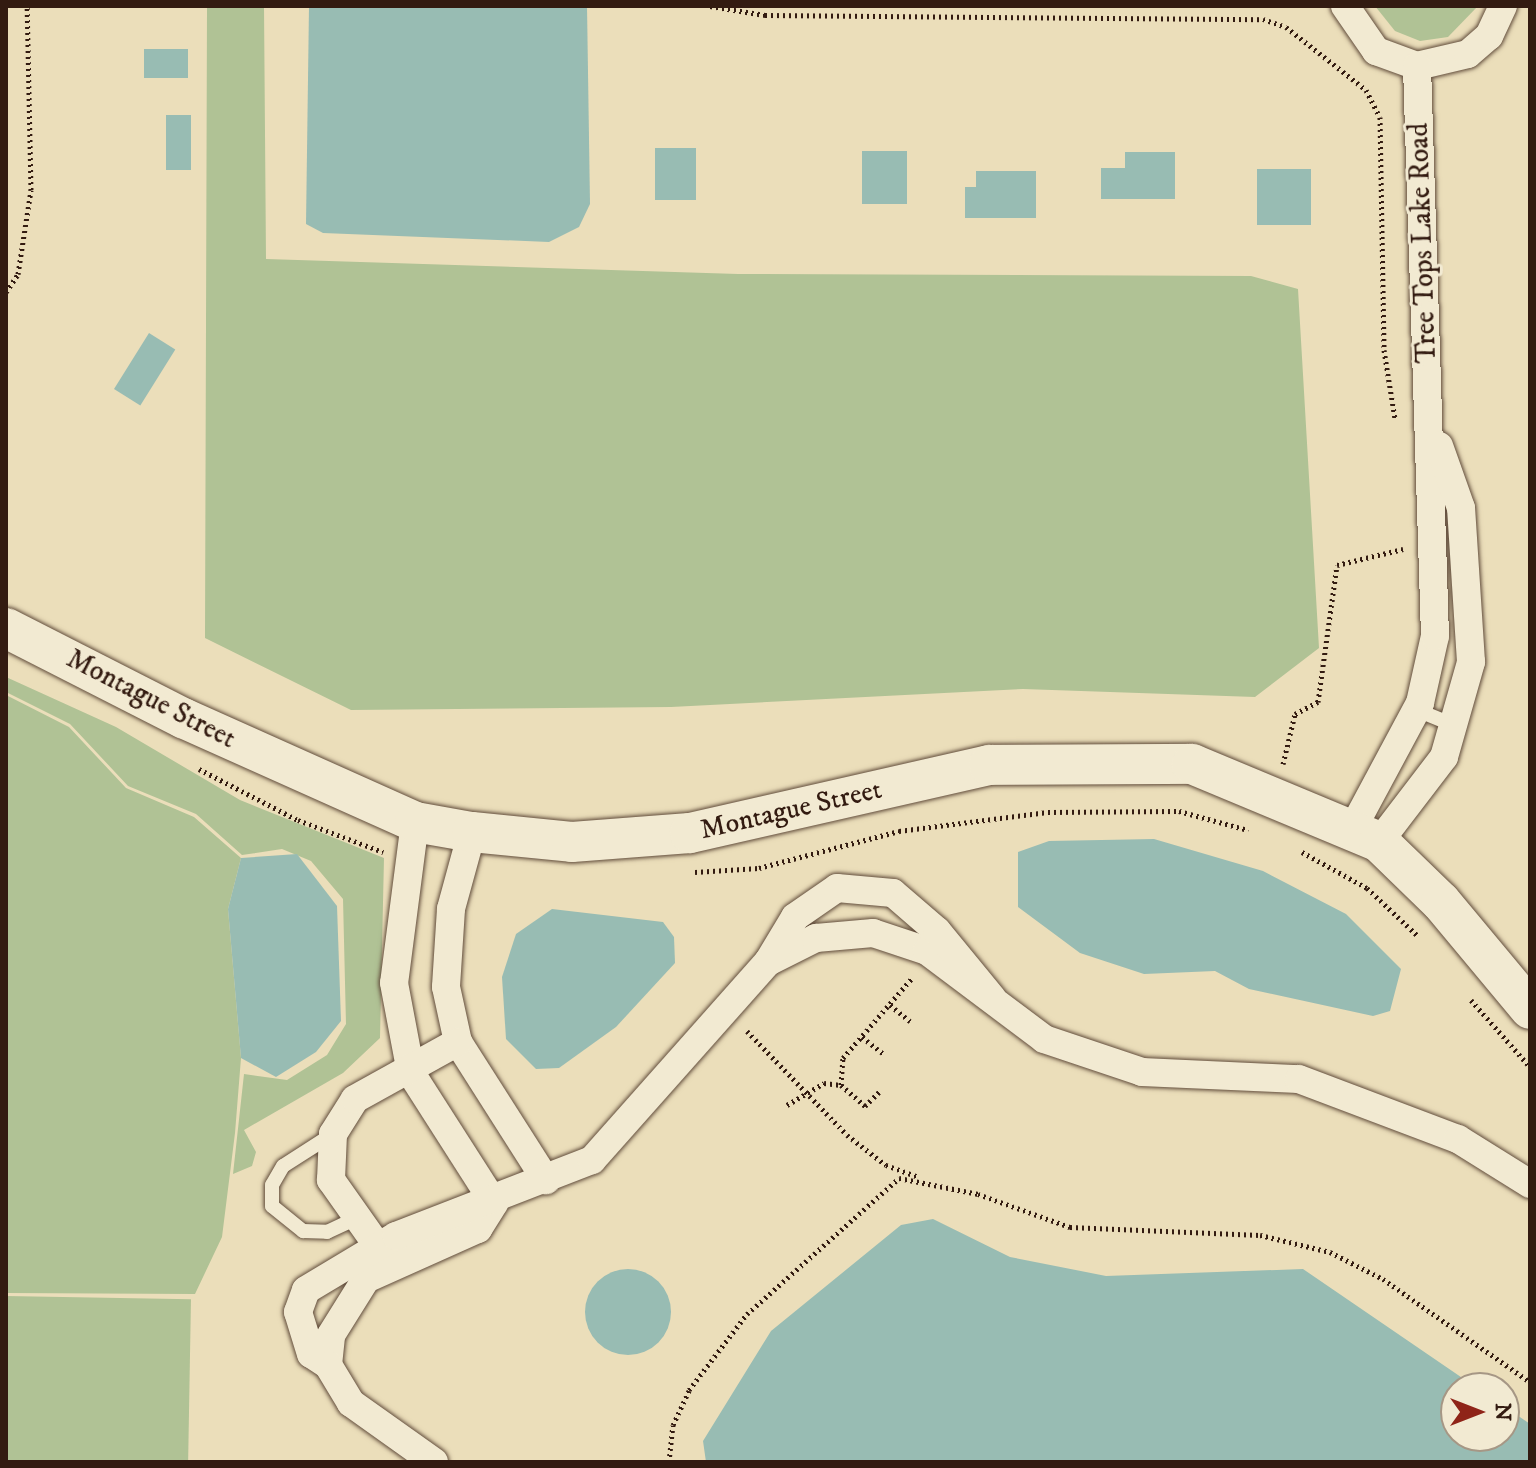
<!DOCTYPE html>
<html>
<head>
<meta charset="utf-8">
<style>
  body { margin:0 }
  #map { position:relative; width:1536px; height:1468px; overflow:hidden; background:#ebdeba; font-family:"IM FELL DW Pica",serif }
  div>[style] { position:absolute }
  .green>* { inset:0; background:#b0c295; transform-origin:0 0 }
  .water>* { inset:0; background:#98bcb3; transform-origin:0 0 }
  .round { border-radius:50% }
  .path>* { height:5px; margin-top:-2.5px; transform-origin:0; background:repeating-linear-gradient(90deg,#331b11 0 2px,transparent 0 6px) }
  .roads { filter:drop-shadow(0 0 2px #614c3b) drop-shadow(0 0 2px #614c3b) }
  .lane>* { height:14px; margin:-7px; padding:0 7px; transform-origin:7px; border-radius:7px; background:#f2ead2 }
  .street>* { height:28px; margin:-14px; padding:0 14px; transform-origin:14px; border-radius:14px; background:#f2ead2 }
  .secondary>* { height:40px; margin:-20px; padding:0 20px; transform-origin:20px; border-radius:20px; background:#f2ead2 }
  span { translate:-50% -50%; white-space:nowrap; text-align:center; line-height:1.15; -webkit-text-stroke:6px #f2ead2; paint-order:stroke }
  .street-label { font-size:28px; color:#331b11 }
  .frame { position:absolute; inset:0; border:8px solid #331b11; pointer-events:none }
  .north { position:absolute; left:1440px; top:1372px; width:80px; height:80px; box-sizing:border-box; background:#f2ead2; border:2px solid #a69785; border-radius:50%; rotate:90deg; font-size:22px; font-weight:700; line-height:32px; text-align:center; color:#331b11 }
  .north::after { content:''; display:block; margin:auto; width:28px; height:36px; background:#8f2418; clip-path:polygon(50% 0,100% 100%,50% 72%,0 100%) }
</style>
</head>
<body>
<div id="map">
  <div class="green">
    <i style="clip-path:polygon(207px 6px,264px 6px,266px 259px,738px 274px,1251px 276px,1298px 289px,1319px 648px,1255px 697px,1023px 689px,671px 707px,351px 710px,205px 638px)"></i>
    <i style="clip-path:polygon(1375px 6px,1478px 6px,1448px 37px,1420px 41px,1395px 31px)"></i>
    <i style="clip-path:polygon(6px 677px,116px 727px,240px 800px,384px 858px,380px 1038px,343px 1073px,244px 1130px,256px 1152px,252px 1166px,233px 1174px,244px 1074px,287px 1080px,327px 1055px,346px 1024px,343px 899px,311px 861px,282px 849px,242px 855px,196px 814px,128px 786px,70px 724px,6px 692px)"></i>
    <i style="clip-path:polygon(6px 695px,69px 727px,126px 788px,194px 817px,241px 858px,228px 909px,241px 1058px,235px 1133px,222px 1237px,195px 1294px,6px 1293px)"></i>
    <i style="left:6px;top:1296px;width:185px;height:166px;rotate:1deg"></i>
  </div>
  <div class="water">
    <i style="clip-path:polygon(309px 6px,587px 6px,590px 204px,579px 227px,549px 242px,323px 233px,306px 224px)"></i>
    <i style="left:188px;top:49px;width:29px;height:44px;rotate:90deg"></i>
    <i style="left:166px;top:115px;width:25px;height:55px"></i>
    <i style="left:655px;top:148px;width:41px;height:52px"></i>
    <i style="left:862px;top:151px;width:45px;height:53px"></i>
    <i style="clip-path:polygon(1125px 152px,1175px 152px,1175px 199px,1101px 199px,1101px 168px,1125px 168px)"></i>
    <i style="left:1257px;top:169px;width:54px;height:56px"></i>
    <i style="clip-path:polygon(976px 171px,1036px 171px,1036px 218px,965px 218px,965px 187px,976px 187px)"></i>
    <i style="left:149px;top:333px;width:31px;height:66px;rotate:32deg"></i>
    <i style="clip-path:polygon(1154px 839px,1263px 871px,1346px 914px,1401px 969px,1390px 1011px,1373px 1016px,1249px 989px,1215px 971px,1144px 974px,1080px 953px,1018px 907px,1018px 852px,1049px 841px)"></i>
    <i style="clip-path:polygon(297px 854px,337px 906px,341px 1021px,316px 1052px,276px 1077px,241px 1058px,228px 909px,241px 858px)"></i>
    <i style="clip-path:polygon(552px 909px,663px 922px,674px 937px,675px 963px,616px 1027px,559px 1068px,536px 1069px,506px 1039px,502px 977px,516px 934px)"></i>
    <i style="clip-path:polygon(933px 1219px,1010px 1257px,1106px 1276px,1303px 1269px,1477px 1388px,1456px 1388px,1456px 1436px,1504px 1436px,1504px 1406px,1530px 1424px,1530px 1462px,706px 1462px,703px 1441px,771px 1331px,901px 1225px)"></i>
    <i class="round" style="left:585px;top:1269px;width:86px;height:86px"></i>
  </div>
  <div class="path">
    <i style="left:710px;top:6px;width:56px;rotate:9.3deg"></i>
    <i style="left:765px;top:15px;width:498px;rotate:0.5deg"></i>
    <i style="left:1263px;top:19px;width:24px;rotate:19deg"></i>
    <i style="left:1286px;top:27px;width:102px;rotate:38.2deg"></i>
    <i style="left:1366px;top:90px;width:30px;rotate:63deg"></i>
    <i style="left:1380px;top:117px;width:233px;rotate:89deg"></i>
    <i style="left:1384px;top:350px;width:70px;rotate:80.9deg"></i>
    <i style="left:6px;top:292px;width:22px;rotate:-56deg"></i>
    <i style="left:18px;top:274px;width:85px;rotate:-81.2deg"></i>
    <i style="left:31px;top:190px;width:184px;rotate:-91.2deg"></i>
    <i style="left:1283px;top:764px;width:51px;rotate:-76.5deg"></i>
    <i style="left:1295px;top:714px;width:26px;rotate:-28deg"></i>
    <i style="left:1318px;top:702px;width:138px;rotate:-82.1deg"></i>
    <i style="left:1337px;top:565px;width:68px;rotate:-13.6deg"></i>
    <i style="left:199px;top:769px;width:111px;rotate:27.3deg"></i>
    <i style="left:298px;top:820px;width:91px;rotate:20.6deg"></i>
    <i style="left:1302px;top:852px;width:74px;rotate:29deg"></i>
    <i style="left:1367px;top:888px;width:71px;rotate:43.3deg"></i>
    <i style="left:695px;top:872px;width:64px;rotate:-3.6deg"></i>
    <i style="left:759px;top:868px;width:145px;rotate:-14.8deg"></i>
    <i style="left:899px;top:831px;width:150px;rotate:-7.3deg"></i>
    <i style="left:1048px;top:812px;width:131px;rotate:-0.4deg"></i>
    <i style="left:1179px;top:811px;width:72px;rotate:15.4deg"></i>
    <i style="left:1471px;top:1000px;width:89px;rotate:48.6deg"></i>
    <i style="left:890px;top:1005px;width:26px;rotate:39deg"></i>
    <i style="left:747px;top:1031px;width:144px;rotate:46.1deg"></i>
    <i style="left:847px;top:1135px;width:49px;rotate:37.6deg"></i>
    <i style="left:886px;top:1165px;width:33px;rotate:20deg"></i>
    <i style="left:862px;top:1037px;width:29px;rotate:38deg"></i>
    <i style="left:841px;top:1085px;width:27px;rotate:-86deg"></i>
    <i style="left:843px;top:1058px;width:107px;rotate:-49.2deg"></i>
    <i style="left:787px;top:1105px;width:43px;rotate:-30.7deg"></i>
    <i style="left:824px;top:1083px;width:17px;rotate:7deg"></i>
    <i style="left:841px;top:1085px;width:32px;rotate:41deg"></i>
    <i style="left:865px;top:1106px;width:20px;rotate:-45deg"></i>
    <i style="left:669px;top:1462px;width:37px;rotate:-84deg"></i>
    <i style="left:673px;top:1425px;width:38px;rotate:-65deg"></i>
    <i style="left:689px;top:1390px;width:96px;rotate:-52.7deg"></i>
    <i style="left:747px;top:1314px;width:204px;rotate:-41.8deg"></i>
    <i style="left:899px;top:1178px;width:81px;rotate:11.4deg"></i>
    <i style="left:978px;top:1194px;width:98px;rotate:19.7deg"></i>
    <i style="left:1070px;top:1227px;width:190px;rotate:2.4deg"></i>
    <i style="left:1260px;top:1235px;width:72px;rotate:13.7deg"></i>
    <i style="left:1330px;top:1252px;width:59px;rotate:27deg"></i>
    <i style="left:1383px;top:1279px;width:179px;rotate:35deg"></i>
  </div>
  <div class="roads">
    <div class="lane">
      <i style="left:1417px;top:710px;width:42px;rotate:22.3deg"></i>
      <i style="left:333px;top:1134px;width:59px;rotate:147.4deg"></i>
      <i style="left:283px;top:1166px;width:22px;rotate:120deg"></i>
      <i style="left:272px;top:1185px;width:21px;rotate:90deg"></i>
      <i style="left:272px;top:1206px;width:40px;rotate:39deg"></i>
      <i style="left:303px;top:1231px;width:24px;rotate:2deg"></i>
      <i style="left:327px;top:1232px;width:35px;rotate:-25deg"></i>
    </div>
    <div class="street">
      <i style="left:1345px;top:6px;width:55px;rotate:55.4deg"></i>
      <i style="left:1376px;top:51px;width:44px;rotate:20.1deg"></i>
      <i style="left:1417px;top:66px;width:52px;rotate:-13.2deg"></i>
      <i style="left:1468px;top:54px;width:28px;rotate:-41deg"></i>
      <i style="left:1489px;top:36px;width:33px;rotate:-65deg"></i>
      <i style="left:415px;top:822px;width:162px;rotate:97.4deg"></i>
      <i style="left:394px;top:983px;width:92px;rotate:79.3deg"></i>
      <i style="left:411px;top:1073px;width:154px;rotate:57.4deg"></i>
      <i style="left:1354px;top:826px;width:140px;rotate:-61.8deg"></i>
      <i style="left:1420px;top:703px;width:69px;rotate:-77.4deg"></i>
      <i style="left:1435px;top:636px;width:570px;rotate:-91.81deg"></i>
      <i style="left:472px;top:832px;width:80px;rotate:105.3deg"></i>
      <i style="left:451px;top:909px;width:78px;rotate:93.7deg"></i>
      <i style="left:446px;top:987px;width:56px;rotate:77.7deg"></i>
      <i style="left:458px;top:1042px;width:164px;rotate:57.5deg"></i>
      <i style="left:1379px;top:842px;width:107px;rotate:-52.6deg"></i>
      <i style="left:1444px;top:757px;width:99px;rotate:-74.1deg"></i>
      <i style="left:1471px;top:662px;width:154px;rotate:-93.7deg"></i>
      <i style="left:1461px;top:508px;width:66px;rotate:-109.5deg"></i>
      <i style="left:768px;top:962px;width:54px;rotate:-26.6deg"></i>
      <i style="left:816px;top:938px;width:57px;rotate:-5deg"></i>
      <i style="left:873px;top:933px;width:57px;rotate:18.4deg"></i>
      <i style="left:927px;top:951px;width:146px;rotate:36.9deg"></i>
      <i style="left:1044px;top:1039px;width:103px;rotate:18.6deg"></i>
      <i style="left:1142px;top:1072px;width:157px;rotate:2.6deg"></i>
      <i style="left:1299px;top:1079px;width:170px;rotate:20.7deg"></i>
      <i style="left:1458px;top:1139px;width:85px;rotate:32deg"></i>
      <i style="left:377px;top:1245px;width:80px;rotate:-125.3deg"></i>
      <i style="left:331px;top:1180px;width:46px;rotate:-87.5deg"></i>
      <i style="left:333px;top:1134px;width:41px;rotate:-57.8deg"></i>
      <i style="left:355px;top:1099px;width:118px;rotate:-29deg"></i>
      <i style="left:328px;top:1365px;width:30px;rotate:-84deg"></i>
      <i style="left:331px;top:1335px;width:66px;rotate:-58deg"></i>
      <i style="left:366px;top:1279px;width:123px;rotate:-24.1deg"></i>
      <i style="left:478px;top:1229px;width:31px;rotate:-58deg"></i>
      <i style="left:434px;top:1462px;width:102px;rotate:-144.6deg"></i>
      <i style="left:351px;top:1403px;width:44px;rotate:-121.2deg"></i>
      <i style="left:328px;top:1365px;width:20px;rotate:-147deg"></i>
      <i style="left:311px;top:1354px;width:44px;rotate:-107.2deg"></i>
      <i style="left:298px;top:1312px;width:23px;rotate:-70deg"></i>
      <i style="left:306px;top:1290px;width:105px;rotate:-31deg"></i>
      <i style="left:396px;top:1236px;width:210px;rotate:-21.2deg"></i>
      <i style="left:592px;top:1160px;width:265px;rotate:-48.4deg"></i>
      <i style="left:768px;top:962px;width:52px;rotate:-59deg"></i>
      <i style="left:795px;top:917px;width:51px;rotate:-34.6deg"></i>
      <i style="left:837px;top:888px;width:56px;rotate:5.1deg"></i>
      <i style="left:893px;top:893px;width:58px;rotate:40.8deg"></i>
      <i style="left:937px;top:931px;width:87px;rotate:50.6deg"></i>
    </div>
    <div class="secondary">
      <i style="left:6px;top:628px;width:199px;rotate:27deg"></i>
      <i style="left:183px;top:718px;width:254px;rotate:24.1deg"></i>
      <i style="left:415px;top:822px;width:58px;rotate:10deg"></i>
      <i style="left:472px;top:832px;width:100px;rotate:5.7deg"></i>
      <i style="left:572px;top:842px;width:118px;rotate:-4.4deg"></i>
      <i style="left:690px;top:833px;width:307px;rotate:-12.8deg"></i>
      <i style="left:989px;top:765px;width:203px;rotate:-0.3deg"></i>
      <i style="left:1192px;top:764px;width:203px;rotate:22.6deg"></i>
      <i style="left:1379px;top:842px;width:86px;rotate:44.1deg"></i>
      <i style="left:1441px;top:902px;width:139px;rotate:50.2deg"></i>
    </div>
  </div>
  <div class="street-label">
    <span style="left:1423px;top:243px;rotate:-92deg">Tree Tops Lake Road</span>
    <span style="left:151px;top:699px;rotate:27deg">Montague Street</span>
    <span style="left:791px;top:810px;rotate:-13deg">Montague Street</span>
  </div>
  <div class="frame"></div>
  <div class="north">N</div>
</div>
</body>
</html>
